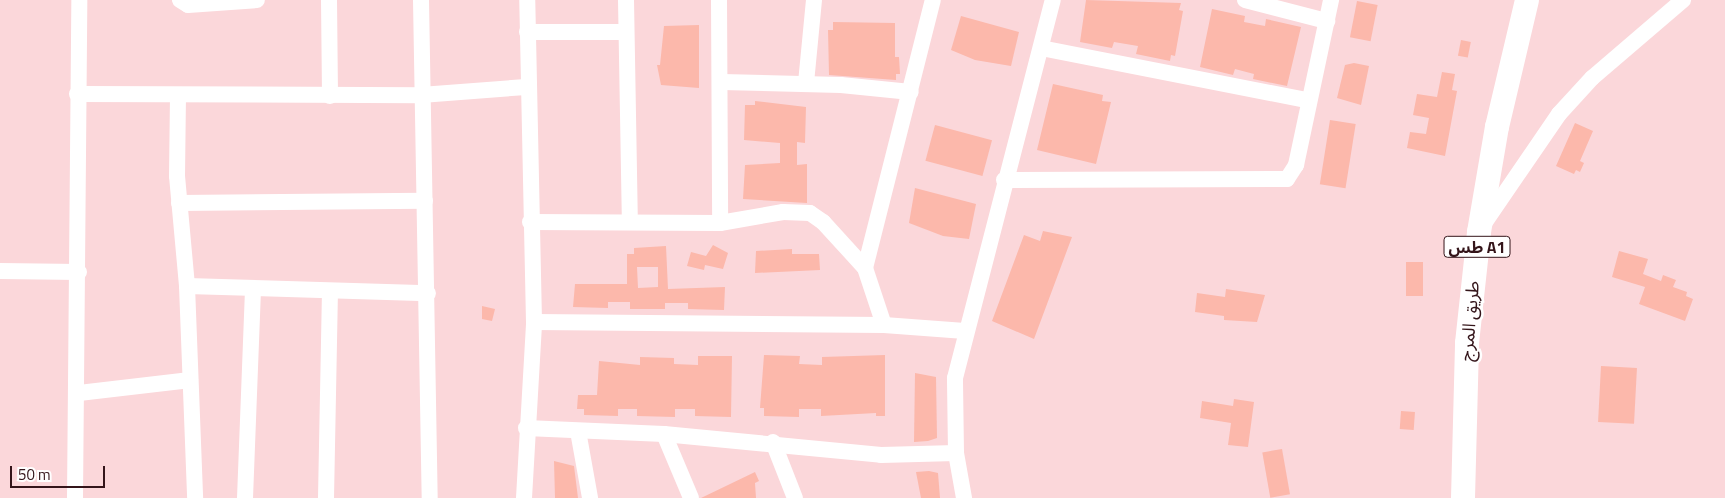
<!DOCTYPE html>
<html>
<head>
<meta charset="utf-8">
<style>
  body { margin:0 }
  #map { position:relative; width:1725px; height:498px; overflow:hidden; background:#fbd7da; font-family:"Titillium Web","Noto Sans Arabic",sans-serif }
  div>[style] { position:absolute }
  .building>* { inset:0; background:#fcb8ab; transform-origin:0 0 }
  .minor>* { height:16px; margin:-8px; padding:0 8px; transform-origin:8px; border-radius:8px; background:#fff }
  .highway>* { height:24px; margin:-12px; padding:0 12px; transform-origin:12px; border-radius:12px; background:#fff }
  span { translate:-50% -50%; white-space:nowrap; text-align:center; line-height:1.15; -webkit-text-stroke:5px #fff; paint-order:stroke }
  .shield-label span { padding:1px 4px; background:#fff; border:1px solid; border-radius:4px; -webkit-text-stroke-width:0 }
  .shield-label { font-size:16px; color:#34151a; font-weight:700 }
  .street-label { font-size:18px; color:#34151a }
  .scale { position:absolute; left:10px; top:466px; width:95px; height:22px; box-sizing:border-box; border:2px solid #34151a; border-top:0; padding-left:6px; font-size:15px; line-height:18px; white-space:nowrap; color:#34151a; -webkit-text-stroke:4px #fff; paint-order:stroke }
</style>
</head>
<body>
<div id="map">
  <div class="building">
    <i style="clip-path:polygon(1086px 0,1181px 3px,1179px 10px,1183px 11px,1175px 56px,1171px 55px,1170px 61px,1136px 54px,1138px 46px,1114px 42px,1112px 48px,1080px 42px)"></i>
    <i style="left:1357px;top:1px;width:21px;height:37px;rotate:11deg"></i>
    <i style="clip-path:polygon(1212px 9px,1245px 16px,1244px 22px,1265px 26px,1266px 19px,1301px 27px,1287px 86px,1253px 79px,1254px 74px,1235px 69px,1233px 75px,1200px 67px)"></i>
    <i style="clip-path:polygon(961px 16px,1019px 32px,1011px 66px,975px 60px,951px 50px)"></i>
    <i style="clip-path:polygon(833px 22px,895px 23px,895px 57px,899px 57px,900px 74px,896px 74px,896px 80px,829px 75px,828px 30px,833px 30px)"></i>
    <i style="clip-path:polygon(699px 25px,699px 88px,661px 85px,657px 65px,660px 65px,664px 26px)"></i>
    <i style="left:1461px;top:40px;width:10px;height:16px;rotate:11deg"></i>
    <i style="clip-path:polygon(1354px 63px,1369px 66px,1361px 105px,1337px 98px,1345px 65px)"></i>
    <i style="clip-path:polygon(1442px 72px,1455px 74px,1452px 90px,1457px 91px,1445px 156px,1407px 148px,1410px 132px,1426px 134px,1429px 118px,1413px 115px,1417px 94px,1437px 97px)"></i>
    <i style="clip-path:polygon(1053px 84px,1103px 95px,1102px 101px,1111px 102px,1096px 164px,1037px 150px)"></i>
    <i style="clip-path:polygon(755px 101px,806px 107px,805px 143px,797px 142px,797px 165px,807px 164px,807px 203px,743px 199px,745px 165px,780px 163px,780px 143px,744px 140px,745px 105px,755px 105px)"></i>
    <i style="left:1330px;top:120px;width:26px;height:65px;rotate:9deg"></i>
    <i style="clip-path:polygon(1575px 123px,1593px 131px,1580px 161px,1584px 163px,1580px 172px,1576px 170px,1574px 174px,1556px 166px)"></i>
    <i style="left:935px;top:125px;width:59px;height:37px;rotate:15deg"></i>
    <i style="clip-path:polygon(915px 188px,976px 204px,969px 239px,943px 236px,909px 223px)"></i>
    <i style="clip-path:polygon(1043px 231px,1072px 237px,1034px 339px,992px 321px,1024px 235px,1040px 241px)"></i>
    <i style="clip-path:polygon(713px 245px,728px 253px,723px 269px,705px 265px,704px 270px,687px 266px,691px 252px,706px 256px)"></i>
    <i style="clip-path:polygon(evenodd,666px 246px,668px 289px,725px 287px,724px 310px,688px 309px,688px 303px,665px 303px,665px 309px,630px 309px,630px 302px,608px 302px,608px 308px,573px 307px,575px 284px,627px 284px,627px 254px,634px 254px,634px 248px,666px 246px,637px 267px,658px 267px,658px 287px,638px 288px,637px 267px)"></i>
    <i style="clip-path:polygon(792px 249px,792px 254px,819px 254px,820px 270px,755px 273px,756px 251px)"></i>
    <i style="clip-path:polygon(1619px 251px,1648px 259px,1643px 274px,1661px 281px,1663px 275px,1676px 280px,1673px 287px,1687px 292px,1686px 296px,1693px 299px,1685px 321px,1639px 304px,1645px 287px,1612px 277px)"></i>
    <i style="left:1406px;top:262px;width:17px;height:34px"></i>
    <i style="clip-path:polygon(1226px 289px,1265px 295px,1257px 322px,1224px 320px,1224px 316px,1195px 312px,1197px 293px,1225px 297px)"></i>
    <i style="clip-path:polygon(482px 306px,495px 309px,492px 321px,482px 319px)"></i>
    <i style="clip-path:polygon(764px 355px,800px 356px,799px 364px,822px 365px,822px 357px,885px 355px,885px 416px,876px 416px,876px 413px,821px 416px,821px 409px,799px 409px,799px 417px,764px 416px,764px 408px,760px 408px)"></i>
    <i style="clip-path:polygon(698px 356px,732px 356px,731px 417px,695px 416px,695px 409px,675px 409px,675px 417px,637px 416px,637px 409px,618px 409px,618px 416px,584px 415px,584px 409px,577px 409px,578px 395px,597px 395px,599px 361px,640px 365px,640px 357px,674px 358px,674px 364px,698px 365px)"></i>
    <i style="left:1601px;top:366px;width:36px;height:56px;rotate:3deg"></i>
    <i style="clip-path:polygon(915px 373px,936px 377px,937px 438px,928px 441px,914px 442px)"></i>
    <i style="clip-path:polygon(1234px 399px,1254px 402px,1248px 447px,1228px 445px,1231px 423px,1200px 418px,1202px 401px,1233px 406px)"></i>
    <i style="left:1401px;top:411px;width:14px;height:18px;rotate:4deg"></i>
    <i style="left:1282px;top:449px;width:46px;height:20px;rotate:80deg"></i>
    <i style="clip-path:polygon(554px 461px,574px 466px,578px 498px,555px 498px)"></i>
    <i style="clip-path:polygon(929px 471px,938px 473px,940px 498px,921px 498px,916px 472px)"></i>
    <i style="clip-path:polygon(755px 472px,759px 481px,755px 483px,756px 498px,701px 498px)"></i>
  </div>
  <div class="minor">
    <i style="left:180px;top:0;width:9px;rotate:32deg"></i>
    <i style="left:188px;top:5px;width:69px;rotate:-4.1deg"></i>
    <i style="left:329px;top:0;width:96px;rotate:89.4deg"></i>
    <i style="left:421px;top:0;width:498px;rotate:89deg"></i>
    <i style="left:626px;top:0;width:222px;rotate:89deg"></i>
    <i style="left:719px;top:0;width:223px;rotate:89.7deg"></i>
    <i style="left:1245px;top:0;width:85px;rotate:14.4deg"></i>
    <i style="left:527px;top:32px;width:99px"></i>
    <i style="left:1041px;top:48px;width:271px;rotate:11.1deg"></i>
    <i style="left:722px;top:82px;width:119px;rotate:1.4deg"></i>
    <i style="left:841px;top:85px;width:70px;rotate:5.7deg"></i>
    <i style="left:806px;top:83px;width:83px;rotate:-84.5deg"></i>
    <i style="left:77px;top:94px;width:344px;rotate:0.2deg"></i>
    <i style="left:421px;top:95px;width:105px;rotate:-4.4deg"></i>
    <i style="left:178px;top:95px;width:81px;rotate:90.7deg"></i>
    <i style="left:177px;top:176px;width:110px;rotate:84.8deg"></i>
    <i style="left:187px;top:286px;width:212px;rotate:87.8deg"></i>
    <i style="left:1004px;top:180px;width:283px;rotate:-0.2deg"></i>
    <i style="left:1287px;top:179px;width:17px;rotate:-57deg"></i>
    <i style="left:1296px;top:165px;width:169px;rotate:-78deg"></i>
    <i style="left:179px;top:203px;width:246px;rotate:-0.5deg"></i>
    <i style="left:530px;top:222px;width:190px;rotate:0.3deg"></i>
    <i style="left:720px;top:223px;width:64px;rotate:-9.9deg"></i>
    <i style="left:783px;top:212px;width:27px;rotate:2deg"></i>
    <i style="left:810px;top:213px;width:16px;rotate:35deg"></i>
    <i style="left:823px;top:222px;width:62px;rotate:47.6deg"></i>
    <i style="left:865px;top:268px;width:60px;rotate:71.6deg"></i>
    <i style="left:1483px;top:225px;width:135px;rotate:-55.6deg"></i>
    <i style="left:1559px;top:114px;width:49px;rotate:-47.5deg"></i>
    <i style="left:1592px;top:78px;width:120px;rotate:-40.6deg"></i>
    <i style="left:865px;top:268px;width:276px;rotate:-75.8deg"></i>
    <i style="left:0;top:271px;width:79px;rotate:0.7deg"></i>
    <i style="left:187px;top:286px;width:241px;rotate:1.7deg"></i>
    <i style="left:534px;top:322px;width:350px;rotate:0.5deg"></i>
    <i style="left:884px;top:325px;width:81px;rotate:4.2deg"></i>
    <i style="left:79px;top:393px;width:112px;rotate:-6.7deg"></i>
    <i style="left:526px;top:428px;width:138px;rotate:2.5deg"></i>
    <i style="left:664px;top:434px;width:218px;rotate:5.5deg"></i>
    <i style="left:881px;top:455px;width:75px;rotate:-1.5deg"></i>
    <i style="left:578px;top:431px;width:68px;rotate:79.8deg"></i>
    <i style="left:664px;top:434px;width:69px;rotate:67.1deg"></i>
    <i style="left:773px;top:442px;width:60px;rotate:68.6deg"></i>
    <i style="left:75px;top:498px;width:498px;rotate:-89.5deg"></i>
    <i style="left:245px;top:498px;width:208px;rotate:-87.8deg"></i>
    <i style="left:326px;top:498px;width:207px;rotate:-88.9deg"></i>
    <i style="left:524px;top:498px;width:176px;rotate:-86.7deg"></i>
    <i style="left:534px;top:322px;width:322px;rotate:-91.2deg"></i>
    <i style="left:964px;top:498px;width:46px;rotate:-100.1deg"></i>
    <i style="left:956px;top:453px;width:75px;rotate:-90.8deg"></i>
    <i style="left:955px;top:378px;width:390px;rotate:-75.5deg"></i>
  </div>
  <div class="highway">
    <i style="left:1463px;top:498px;width:155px;rotate:-88.5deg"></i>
    <i style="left:1467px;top:343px;width:112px;rotate:-83.8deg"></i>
    <i style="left:1479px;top:232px;width:107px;rotate:-80.3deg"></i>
    <i style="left:1497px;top:127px;width:130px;rotate:-76.7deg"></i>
  </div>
  <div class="shield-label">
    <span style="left:1477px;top:247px">طس A1</span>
  </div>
  <div class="street-label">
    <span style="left:1470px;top:321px;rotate:-85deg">طريق المرج</span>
  </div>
  <div class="scale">50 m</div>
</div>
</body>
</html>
